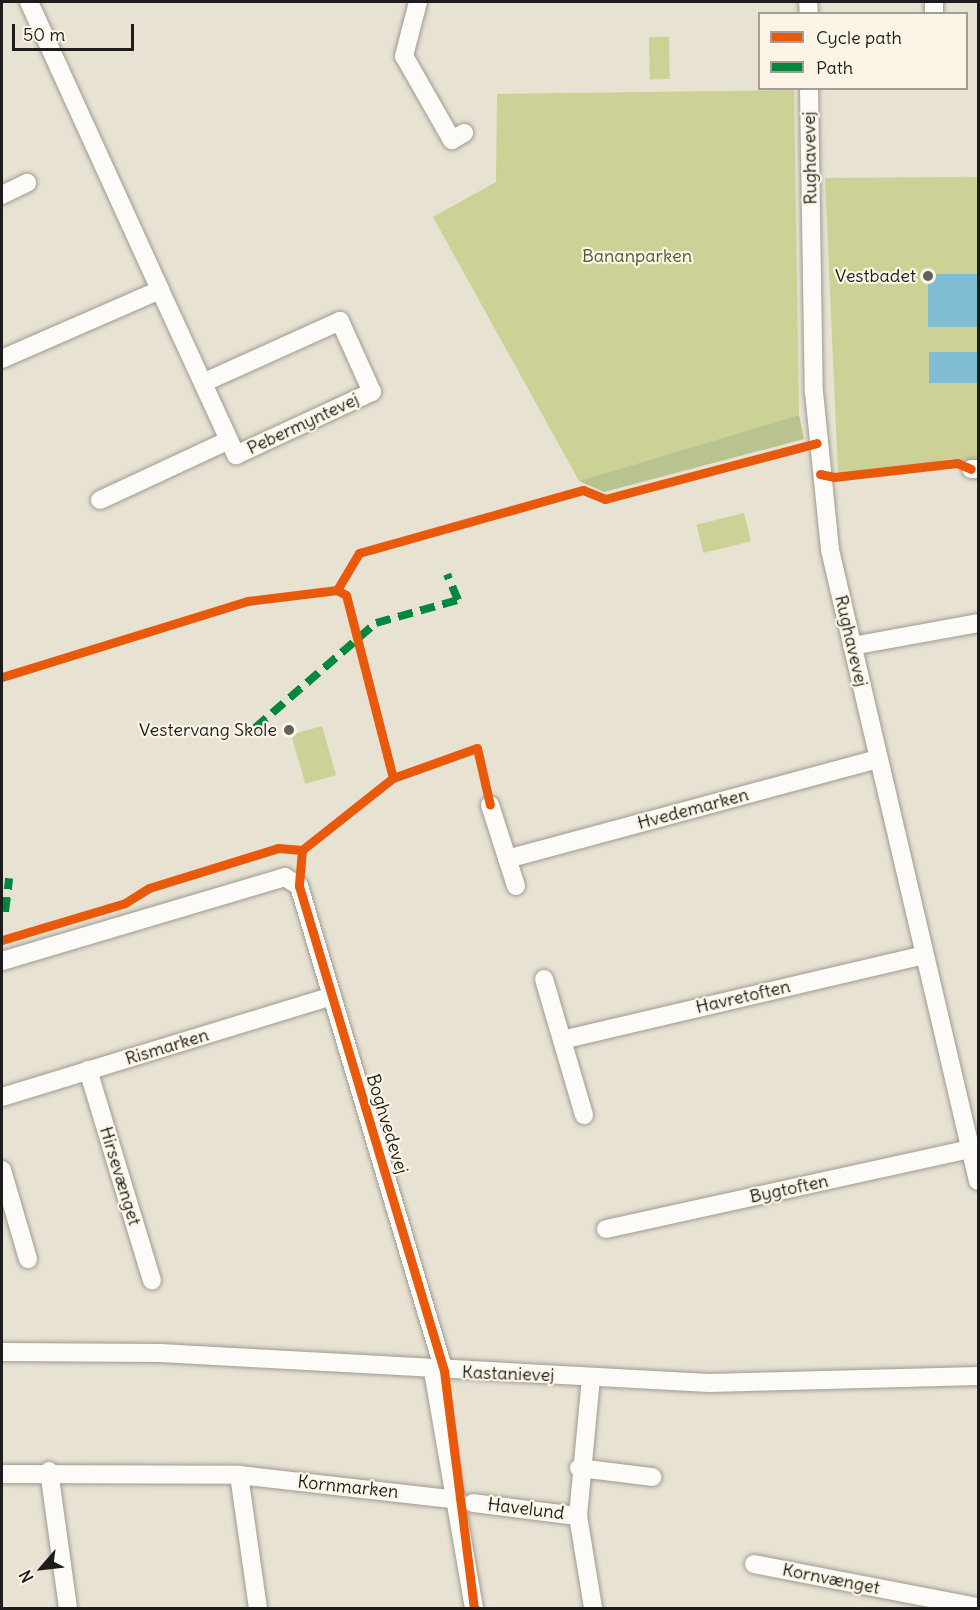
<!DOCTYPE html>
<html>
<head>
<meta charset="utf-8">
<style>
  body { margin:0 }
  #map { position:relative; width:980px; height:1610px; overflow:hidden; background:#e8e2d2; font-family:Delius,sans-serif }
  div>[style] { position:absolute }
  .green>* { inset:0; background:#ccd196; transform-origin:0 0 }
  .forest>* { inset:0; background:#b8c390 }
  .water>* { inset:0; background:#82bed3; transform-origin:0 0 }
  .roads { filter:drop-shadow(0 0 2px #9e9a92) drop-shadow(0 0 2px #9e9a92) }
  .street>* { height:18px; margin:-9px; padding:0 9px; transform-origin:9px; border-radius:9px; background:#fcfbf8 }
  .quiet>* { height:8px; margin-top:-4px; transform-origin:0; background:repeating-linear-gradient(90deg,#00873e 0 15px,transparent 0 23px) }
  .cycleway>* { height:9px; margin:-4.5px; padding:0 4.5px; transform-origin:4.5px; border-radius:4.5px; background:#e8590c }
  .dots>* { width:16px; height:16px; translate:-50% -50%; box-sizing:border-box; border:3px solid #fcf5e5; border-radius:50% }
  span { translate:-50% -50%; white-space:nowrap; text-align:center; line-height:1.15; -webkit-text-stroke:4.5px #fcf5e5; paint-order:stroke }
  .street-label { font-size:18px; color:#1c1c1c }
  .park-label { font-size:18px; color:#525636 }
  .poi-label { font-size:18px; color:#1c1c1c }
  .right { translate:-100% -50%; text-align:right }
  .frame { position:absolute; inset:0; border:3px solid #1c1c1c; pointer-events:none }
  .legend { position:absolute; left:758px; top:12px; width:210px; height:78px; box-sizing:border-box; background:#fcf5e5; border:2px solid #a29e95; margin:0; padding:8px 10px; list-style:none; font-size:18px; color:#1c1c1c }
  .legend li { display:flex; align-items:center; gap:12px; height:30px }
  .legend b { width:30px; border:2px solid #a29e95 }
  .north { position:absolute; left:12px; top:1538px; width:60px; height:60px; -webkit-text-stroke:4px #fcf5e5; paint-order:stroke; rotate:242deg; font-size:16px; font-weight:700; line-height:24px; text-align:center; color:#1c1c1c }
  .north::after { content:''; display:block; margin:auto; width:21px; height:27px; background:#1c1c1c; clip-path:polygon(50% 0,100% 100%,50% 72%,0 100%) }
  .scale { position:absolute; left:12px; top:24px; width:122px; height:27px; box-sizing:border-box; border:3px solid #1c1c1c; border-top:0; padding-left:8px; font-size:18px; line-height:21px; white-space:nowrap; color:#1c1c1c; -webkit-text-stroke:4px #fcf5e5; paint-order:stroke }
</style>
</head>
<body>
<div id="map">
  <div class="green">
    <i style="left:669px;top:37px;width:42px;height:20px;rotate:89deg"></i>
    <i style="clip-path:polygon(794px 90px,799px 415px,579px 481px,433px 217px,496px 182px,497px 94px)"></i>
    <i style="clip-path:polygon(978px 177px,978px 462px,954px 459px,838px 474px,825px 178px)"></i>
    <i style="left:744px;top:513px;width:29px;height:49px;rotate:76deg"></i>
    <i style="left:322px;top:726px;width:51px;height:32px;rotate:74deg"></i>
  </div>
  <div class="forest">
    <i style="clip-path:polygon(799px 415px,804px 439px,604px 492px,579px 481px)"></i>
  </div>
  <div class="water">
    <i style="left:978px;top:274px;width:53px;height:50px;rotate:90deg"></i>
    <i style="left:978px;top:352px;width:31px;height:49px;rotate:90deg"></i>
  </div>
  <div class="roads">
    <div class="street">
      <i style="left:29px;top:2px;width:316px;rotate:65.5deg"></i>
      <i style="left:160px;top:290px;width:182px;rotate:65.3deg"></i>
      <i style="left:236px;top:455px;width:150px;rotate:-24.9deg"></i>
      <i style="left:372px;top:392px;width:78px;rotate:-114.3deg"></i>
      <i style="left:340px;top:321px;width:150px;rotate:155.7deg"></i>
      <i style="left:418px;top:2px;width:56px;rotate:104.5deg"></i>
      <i style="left:404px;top:56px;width:97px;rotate:60.3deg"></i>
      <i style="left:452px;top:140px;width:14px;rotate:-30deg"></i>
      <i style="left:808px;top:2px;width:12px;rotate:85deg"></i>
      <i style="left:934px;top:2px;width:12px;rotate:90deg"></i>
      <i style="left:809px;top:88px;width:304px;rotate:89.1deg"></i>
      <i style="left:814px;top:392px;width:159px;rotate:84.2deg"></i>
      <i style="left:830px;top:550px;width:648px;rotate:76.8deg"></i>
      <i style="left:2px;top:195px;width:28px;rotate:-26deg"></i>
      <i style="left:2px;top:359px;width:172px;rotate:-23.6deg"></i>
      <i style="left:971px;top:469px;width:7px"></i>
      <i style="left:100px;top:500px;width:142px;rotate:-24.9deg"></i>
      <i style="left:852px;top:646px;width:128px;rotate:-10.3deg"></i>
      <i style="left:490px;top:805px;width:85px;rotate:72.2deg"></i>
      <i style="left:507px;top:859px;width:384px;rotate:-15.1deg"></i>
      <i style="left:2px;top:961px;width:295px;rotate:-16.5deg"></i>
      <i style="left:285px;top:877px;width:17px;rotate:33deg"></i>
      <i style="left:299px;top:886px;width:506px;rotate:73.35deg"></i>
      <i style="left:544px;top:979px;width:142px;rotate:73.6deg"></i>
      <i style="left:562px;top:1040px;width:372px;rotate:-13.2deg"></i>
      <i style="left:88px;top:1070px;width:220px;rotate:73.1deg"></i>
      <i style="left:2px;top:1097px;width:345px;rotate:-17deg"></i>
      <i style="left:2px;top:1170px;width:93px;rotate:73.7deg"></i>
      <i style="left:606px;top:1229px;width:374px;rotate:-12.4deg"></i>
      <i style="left:2px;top:1352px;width:158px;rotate:0.4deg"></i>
      <i style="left:160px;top:1353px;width:550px;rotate:3.13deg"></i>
      <i style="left:709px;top:1383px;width:269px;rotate:-1.5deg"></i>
      <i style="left:433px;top:1371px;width:241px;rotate:80.2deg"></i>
      <i style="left:591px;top:1378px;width:139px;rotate:95.4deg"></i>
      <i style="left:578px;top:1516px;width:93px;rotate:80.7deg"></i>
      <i style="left:579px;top:1468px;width:74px;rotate:7deg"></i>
      <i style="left:49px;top:1471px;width:138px;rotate:82.1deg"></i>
      <i style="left:2px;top:1474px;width:237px;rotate:0.2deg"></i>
      <i style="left:239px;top:1475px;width:220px;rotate:6.5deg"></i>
      <i style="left:239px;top:1475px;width:134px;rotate:81.9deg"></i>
      <i style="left:473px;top:1503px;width:106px;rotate:7.1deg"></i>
      <i style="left:754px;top:1564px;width:228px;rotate:10.9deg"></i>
    </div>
  </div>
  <div class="quiet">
    <i style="left:255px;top:728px;width:160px;rotate:-41deg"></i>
    <i style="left:376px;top:623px;width:85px;rotate:-15.7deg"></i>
    <i style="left:458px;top:600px;width:28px;rotate:-113deg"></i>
    <i style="left:5px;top:912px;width:34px;rotate:-83deg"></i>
  </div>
  <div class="cycleway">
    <i style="left:820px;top:474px;width:14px;rotate:12deg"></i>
    <i style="left:834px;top:477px;width:124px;rotate:-6.5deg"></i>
    <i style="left:957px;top:463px;width:15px;rotate:23deg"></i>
    <i style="left:337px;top:590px;width:10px;rotate:29deg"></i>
    <i style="left:346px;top:595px;width:189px;rotate:75.6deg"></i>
    <i style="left:2px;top:677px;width:257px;rotate:-17.2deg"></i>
    <i style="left:248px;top:601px;width:90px;rotate:-7deg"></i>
    <i style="left:337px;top:590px;width:43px;rotate:-59.3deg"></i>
    <i style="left:359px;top:553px;width:233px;rotate:-15.7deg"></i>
    <i style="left:583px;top:490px;width:24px;rotate:22deg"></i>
    <i style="left:605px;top:499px;width:219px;rotate:-14.8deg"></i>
    <i style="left:302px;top:850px;width:36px;rotate:95deg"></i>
    <i style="left:299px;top:886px;width:506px;rotate:73.35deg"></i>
    <i style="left:444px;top:1371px;width:239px;rotate:82.8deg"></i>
    <i style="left:2px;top:940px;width:128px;rotate:-16.7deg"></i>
    <i style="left:125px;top:903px;width:28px;rotate:-32deg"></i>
    <i style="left:149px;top:888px;width:135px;rotate:-17.2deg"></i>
    <i style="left:278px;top:848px;width:24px;rotate:5deg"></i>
    <i style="left:302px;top:850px;width:116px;rotate:-38.4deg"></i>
    <i style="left:393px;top:778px;width:89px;rotate:-19.7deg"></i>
    <i style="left:477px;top:748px;width:58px;rotate:77.2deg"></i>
  </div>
  <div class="dots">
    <i style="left:928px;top:276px;background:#63615c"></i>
    <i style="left:289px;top:730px;background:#63615c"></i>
  </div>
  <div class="street-label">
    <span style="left:810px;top:158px;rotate:-91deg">Rughavevej</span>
    <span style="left:303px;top:424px;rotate:-25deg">Pebermyntevej</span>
    <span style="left:851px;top:641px;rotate:77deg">Rughavevej</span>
    <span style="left:693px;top:809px;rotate:-15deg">Hvedemarken</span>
    <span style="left:743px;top:997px;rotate:-13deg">Havretoften</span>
    <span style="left:167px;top:1047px;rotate:-17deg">Rismarken</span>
    <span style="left:387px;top:1124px;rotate:73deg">Boghvedevej</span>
    <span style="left:120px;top:1176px;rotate:73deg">Hirsevænget</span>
    <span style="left:789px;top:1189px;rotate:-12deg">Bygtoften</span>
    <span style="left:508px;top:1374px;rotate:2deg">Kastanievej</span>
    <span style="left:348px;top:1487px;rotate:6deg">Kornmarken</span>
    <span style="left:526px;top:1509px;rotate:7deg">Havelund</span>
    <span style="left:831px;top:1579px;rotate:11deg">Kornvænget</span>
  </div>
  <div class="park-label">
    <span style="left:637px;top:256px">Bananparken</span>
  </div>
  <div class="poi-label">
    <span class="right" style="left:916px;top:276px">Vestbadet</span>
    <span class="right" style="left:277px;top:730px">Vestervang Skole</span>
  </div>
  <div class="frame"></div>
  <ul class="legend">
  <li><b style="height:8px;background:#e8590c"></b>Cycle path</li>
  <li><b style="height:8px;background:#00873e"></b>Path</li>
  </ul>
  <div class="north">N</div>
  <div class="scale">50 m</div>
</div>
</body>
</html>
